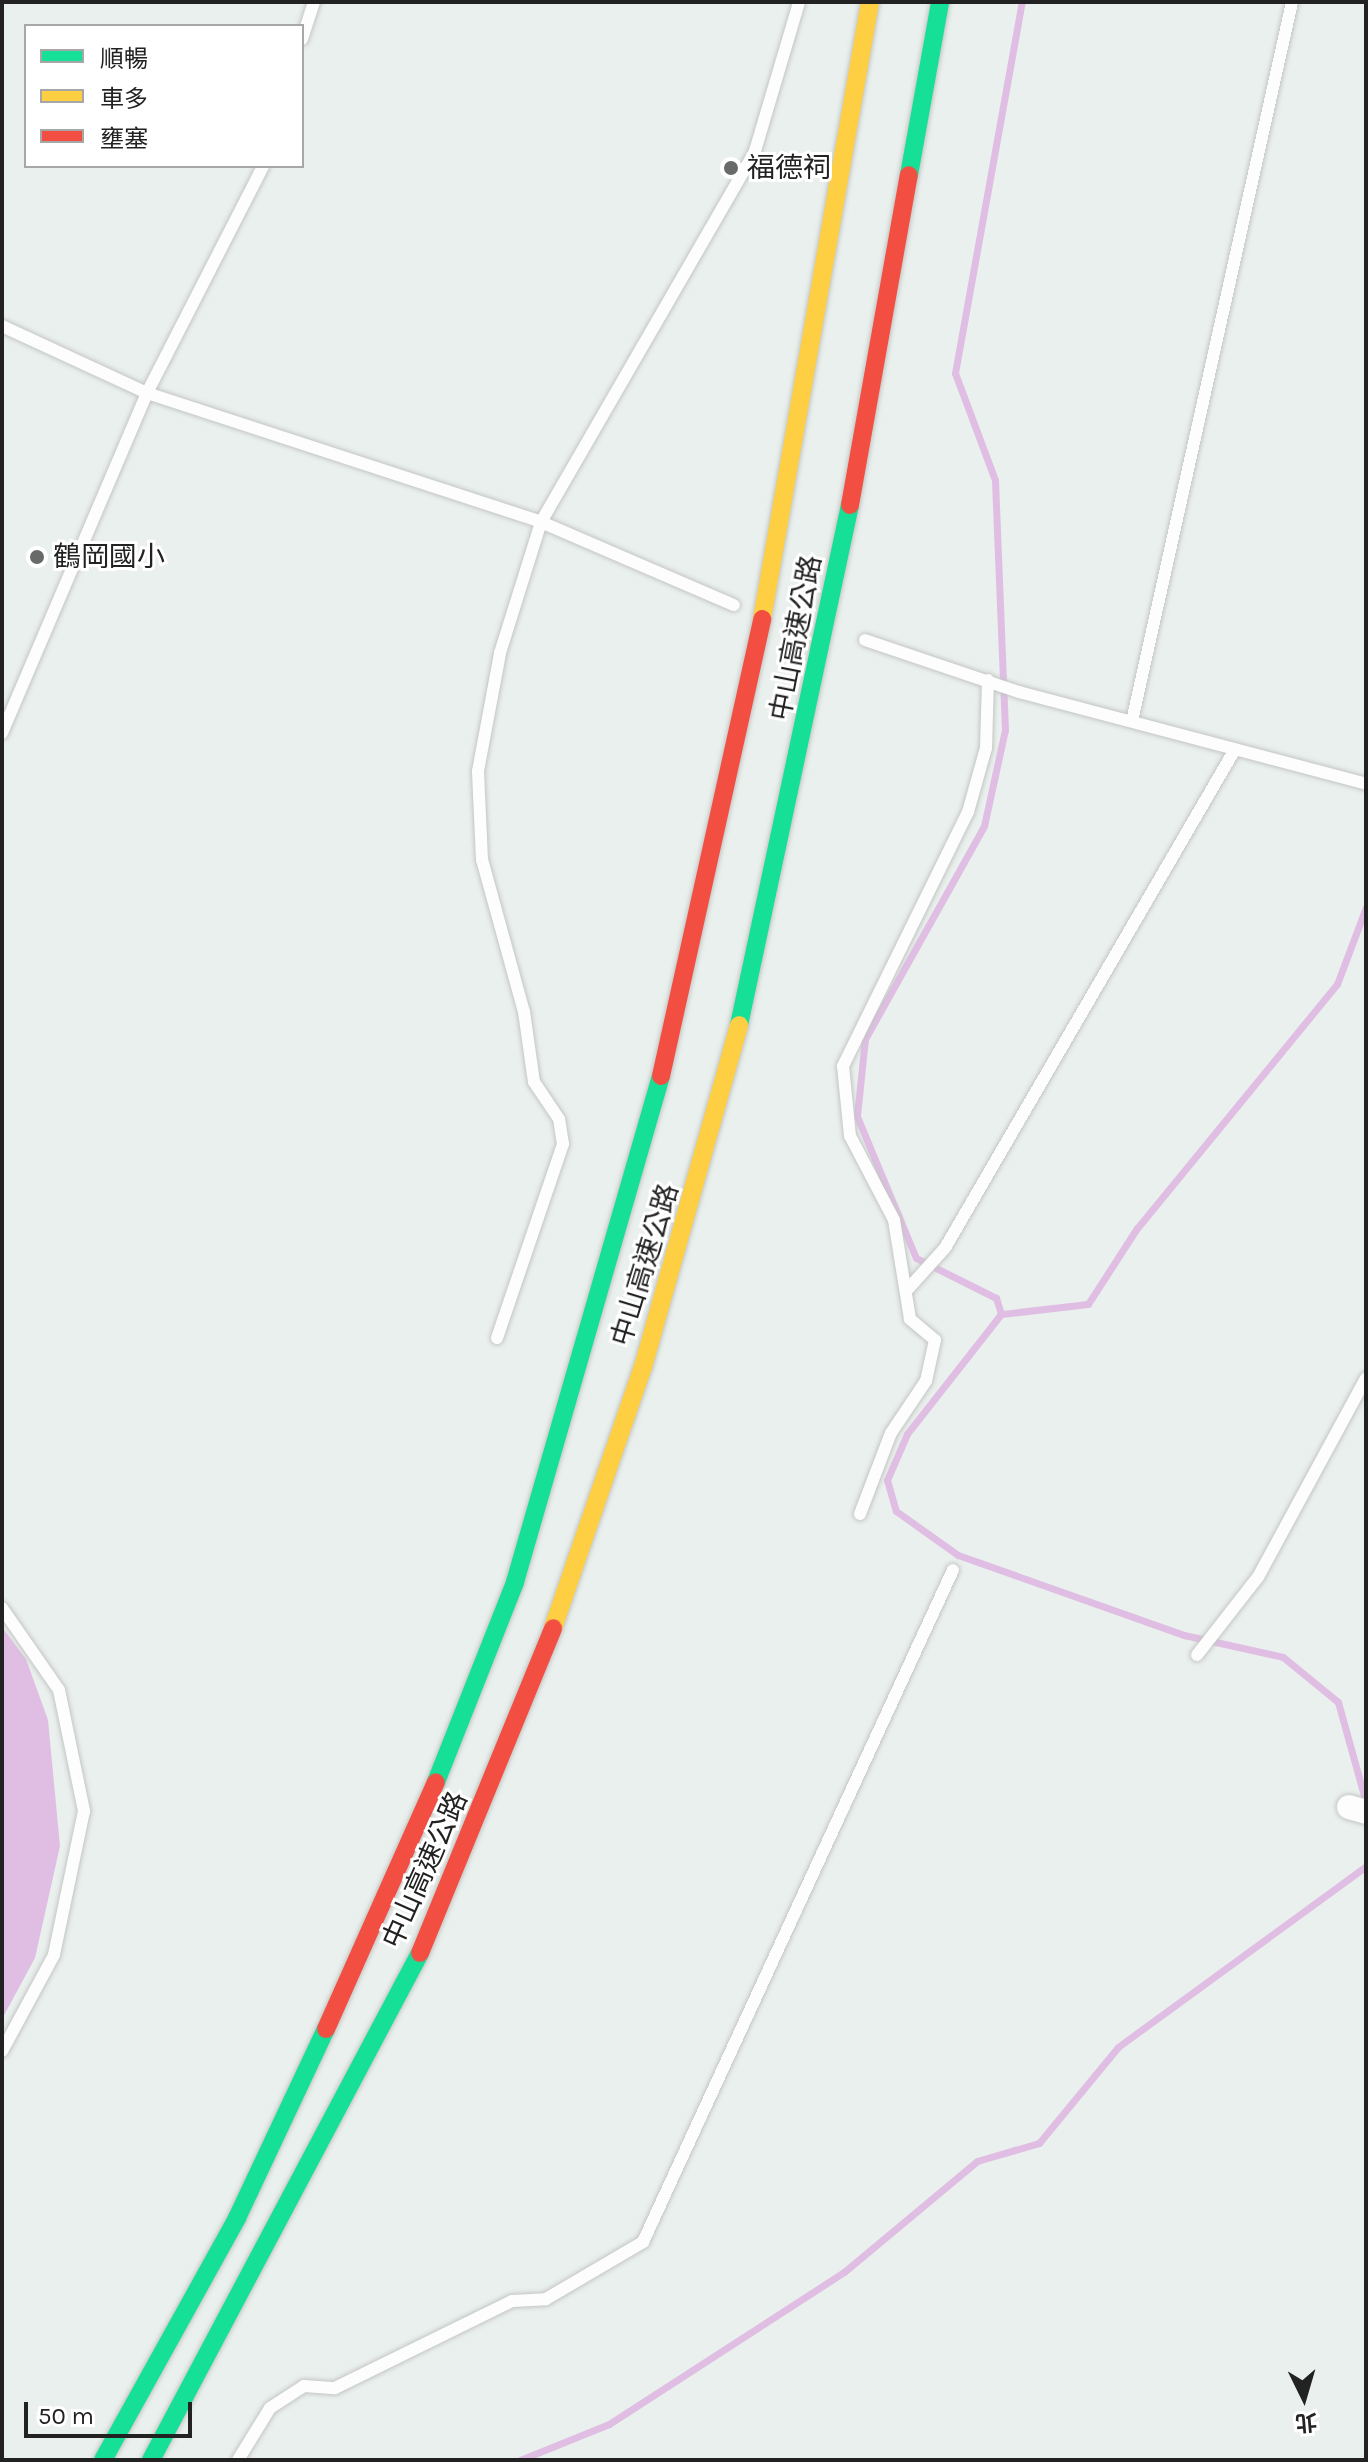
<!DOCTYPE html>
<html>
<head>
<meta charset="utf-8">
<style>
  body { margin:0 }
  #map { position:relative; width:1368px; height:2462px; overflow:hidden; background:#eaf0ed; font-family:Karla,"Noto Sans TC",sans-serif }
  div>[style] { position:absolute }
  .water>* { inset:0; background:#e0bee4 }
  .stream>* { height:7px; margin:-3.5px; padding:0 3.5px; transform-origin:3.5px; border-radius:3.5px; background:#e0bee4 }
  .roads { filter:drop-shadow(0 0 2px #c3c6c4) drop-shadow(0 0 2px #c3c6c4) }
  .lane>* { height:12px; margin:-6px; padding:0 6px; transform-origin:6px; border-radius:6px; background:#fcfdfc }
  .street>* { height:24px; margin:-12px; padding:0 12px; transform-origin:12px; border-radius:12px; background:#fcfdfc }
  .fast>* { height:18px; margin:-9px; padding:0 9px; transform-origin:9px; border-radius:9px; background:#16e098 }
  .slow>* { height:18px; margin:-9px; padding:0 9px; transform-origin:9px; border-radius:9px; background:#ffcf43 }
  .jam>* { height:18px; margin:-9px; padding:0 9px; transform-origin:9px; border-radius:9px; background:#f24e42 }
  .dots>* { width:22px; height:22px; translate:-50% -50%; box-sizing:border-box; border:4px solid #fff; border-radius:50% }
  span { translate:-50% -50%; white-space:nowrap; text-align:center; line-height:1.15; -webkit-text-stroke:6px #fff; paint-order:stroke }
  .poi-label { font-size:28px; color:#222 }
  .left { translate:0 -50%; text-align:left }
  .street-label { font-size:28px; color:#222 }
  .frame { position:absolute; inset:0; border:4px solid #222; pointer-events:none }
  .legend { position:absolute; left:24px; top:24px; width:280px; height:144px; box-sizing:border-box; background:#fff; border:2px solid #a7a7a7; margin:0; padding:10px 14px; list-style:none; font-size:24px; color:#222 }
  .legend li { display:flex; align-items:center; gap:16px; height:40px }
  .legend b { width:40px; border:2px solid #a7a7a7 }
  .north { position:absolute; left:1264px; top:2358px; width:80px; height:80px; -webkit-text-stroke:6px #fff; paint-order:stroke; rotate:175deg; font-size:22px; font-weight:700; line-height:32px; text-align:center; color:#222 }
  .north::after { content:''; display:block; margin:auto; width:28px; height:36px; background:#222; clip-path:polygon(50% 0,100% 100%,50% 72%,0 100%) }
  .scale { position:absolute; left:24px; top:2402px; width:168px; height:36px; box-sizing:border-box; border:4px solid #222; border-top:0; padding-left:10px; font-size:24px; line-height:28px; white-space:nowrap; color:#222; -webkit-text-stroke:6px #fff; paint-order:stroke }
</style>
</head>
<body>
<div id="map">
  <div class="water">
    <i style="clip-path:polygon(2px 1627px,26px 1659px,48px 1720px,60px 1846px,35px 1958px,2px 2019px)"></i>
  </div>
  <div class="stream">
    <i style="left:1366px;top:907px;width:82px;rotate:110.6deg"></i>
    <i style="left:1337px;top:984px;width:315px;rotate:129.3deg"></i>
    <i style="left:1137px;top:1228px;width:90px;rotate:122.8deg"></i>
    <i style="left:1088px;top:1304px;width:88px;rotate:173.4deg"></i>
    <i style="left:1001px;top:1314px;width:152px;rotate:128.1deg"></i>
    <i style="left:907px;top:1434px;width:50px;rotate:113.5deg"></i>
    <i style="left:887px;top:1480px;width:32px;rotate:74deg"></i>
    <i style="left:896px;top:1511px;width:76px;rotate:35.4deg"></i>
    <i style="left:958px;top:1555px;width:240px;rotate:19.5deg"></i>
    <i style="left:1184px;top:1635px;width:101px;rotate:12.5deg"></i>
    <i style="left:1283px;top:1657px;width:71px;rotate:39.3deg"></i>
    <i style="left:1338px;top:1702px;width:105px;rotate:74.5deg"></i>
    <i style="left:1001px;top:1314px;width:17px;rotate:-107deg"></i>
    <i style="left:996px;top:1298px;width:89px;rotate:-153.4deg"></i>
    <i style="left:916px;top:1258px;width:154px;rotate:-112.6deg"></i>
    <i style="left:857px;top:1116px;width:77px;rotate:-84.1deg"></i>
    <i style="left:865px;top:1039px;width:244px;rotate:-60.8deg"></i>
    <i style="left:984px;top:826px;width:98px;rotate:-77.7deg"></i>
    <i style="left:1005px;top:730px;width:250px;rotate:-92.3deg"></i>
    <i style="left:995px;top:480px;width:114px;rotate:-110.5deg"></i>
    <i style="left:955px;top:373px;width:377px;rotate:-79.8deg"></i>
    <i style="left:520px;top:2460px;width:96px;rotate:-22deg"></i>
    <i style="left:609px;top:2424px;width:280px;rotate:-32.9deg"></i>
    <i style="left:844px;top:2272px;width:173px;rotate:-39.8deg"></i>
    <i style="left:977px;top:2161px;width:65px;rotate:-16.2deg"></i>
    <i style="left:1039px;top:2143px;width:124px;rotate:-50.5deg"></i>
    <i style="left:1118px;top:2047px;width:307px;rotate:-36.1deg"></i>
  </div>
  <div class="roads">
    <div class="lane">
      <i style="left:302px;top:39px;width:39px;rotate:-72deg"></i>
      <i style="left:2px;top:326px;width:160px;rotate:24.8deg"></i>
      <i style="left:147px;top:393px;width:415px;rotate:18.1deg"></i>
      <i style="left:541px;top:522px;width:210px;rotate:23.3deg"></i>
      <i style="left:865px;top:640px;width:163px;rotate:18.7deg"></i>
      <i style="left:1019px;top:692px;width:359px;rotate:14.8deg"></i>
      <i style="left:1132px;top:721px;width:737px;rotate:-77.45deg"></i>
      <i style="left:2px;top:733px;width:370px;rotate:-66.9deg"></i>
      <i style="left:147px;top:393px;width:255px;rotate:-62.9deg"></i>
      <i style="left:907px;top:1290px;width:57px;rotate:-47.9deg"></i>
      <i style="left:945px;top:1248px;width:575px;rotate:-59.82deg"></i>
      <i style="left:497px;top:1338px;width:205px;rotate:-71.2deg"></i>
      <i style="left:563px;top:1144px;width:25px;rotate:-99deg"></i>
      <i style="left:559px;top:1119px;width:45px;rotate:-124deg"></i>
      <i style="left:534px;top:1082px;width:71px;rotate:-98.1deg"></i>
      <i style="left:524px;top:1012px;width:158px;rotate:-105.4deg"></i>
      <i style="left:482px;top:860px;width:89px;rotate:-92.6deg"></i>
      <i style="left:478px;top:771px;width:120px;rotate:-79.4deg"></i>
      <i style="left:500px;top:653px;width:137px;rotate:-72.6deg"></i>
      <i style="left:541px;top:522px;width:428px;rotate:-60deg"></i>
      <i style="left:755px;top:151px;width:155px;rotate:-73.5deg"></i>
      <i style="left:860px;top:1514px;width:87px;rotate:-69.1deg"></i>
      <i style="left:891px;top:1433px;width:63px;rotate:-56.1deg"></i>
      <i style="left:926px;top:1381px;width:42px;rotate:-77.6deg"></i>
      <i style="left:935px;top:1340px;width:33px;rotate:-140deg"></i>
      <i style="left:910px;top:1319px;width:100px;rotate:-99.2deg"></i>
      <i style="left:894px;top:1220px;width:95px;rotate:-117.6deg"></i>
      <i style="left:850px;top:1136px;width:70px;rotate:-95.7deg"></i>
      <i style="left:843px;top:1066px;width:283px;rotate:-63.8deg"></i>
      <i style="left:968px;top:812px;width:66px;rotate:-74.3deg"></i>
      <i style="left:986px;top:748px;width:68px;rotate:-88.3deg"></i>
      <i style="left:2px;top:1608px;width:100px;rotate:55.2deg"></i>
      <i style="left:59px;top:1690px;width:124px;rotate:78.3deg"></i>
      <i style="left:84px;top:1811px;width:147px;rotate:101.8deg"></i>
      <i style="left:54px;top:1955px;width:109px;rotate:118.4deg"></i>
      <i style="left:1197px;top:1655px;width:99px;rotate:-52deg"></i>
      <i style="left:1258px;top:1577px;width:226px;rotate:-61.5deg"></i>
      <i style="left:238px;top:2460px;width:61px;rotate:-58.4deg"></i>
      <i style="left:270px;top:2408px;width:40px;rotate:-32.9deg"></i>
      <i style="left:304px;top:2386px;width:31px;rotate:4deg"></i>
      <i style="left:335px;top:2388px;width:197px;rotate:-26.2deg"></i>
      <i style="left:512px;top:2301px;width:34px;rotate:-3deg"></i>
      <i style="left:546px;top:2299px;width:113px;rotate:-30.4deg"></i>
      <i style="left:643px;top:2242px;width:740px;rotate:-65.24deg"></i>
    </div>
    <div class="street">
      <i style="left:1349px;top:1807px;width:18px;rotate:16deg"></i>
    </div>
    <div class="fast">
      <i style="left:909px;top:175px;width:176px;rotate:-79.8deg"></i>
      <i style="left:739px;top:1025px;width:532px;rotate:-77.95deg"></i>
      <i style="left:436px;top:1782px;width:215px;rotate:-68.4deg"></i>
      <i style="left:515px;top:1582px;width:527px;rotate:-73.91deg"></i>
      <i style="left:103px;top:2460px;width:277px;rotate:-61deg"></i>
      <i style="left:237px;top:2218px;width:209px;rotate:-64.8deg"></i>
      <i style="left:151px;top:2460px;width:574px;rotate:-62.05deg"></i>
    </div>
    <div class="slow">
      <i style="left:762px;top:619px;width:626px;rotate:-80.07deg"></i>
      <i style="left:553px;top:1628px;width:276px;rotate:-71deg"></i>
      <i style="left:643px;top:1367px;width:355px;rotate:-74.3deg"></i>
    </div>
    <div class="jam">
      <i style="left:850px;top:505px;width:335px;rotate:-79.9deg"></i>
      <i style="left:661px;top:1076px;width:468px;rotate:-77.5deg"></i>
      <i style="left:420px;top:1953px;width:351px;rotate:-67.7deg"></i>
      <i style="left:326px;top:2029px;width:270px;rotate:-66deg"></i>
    </div>
  </div>
  <div class="dots">
    <i style="left:731px;top:168px;background:#686a69"></i>
    <i style="left:37px;top:557px;background:#686a69"></i>
  </div>
  <div class="poi-label">
    <span class="left" style="left:747px;top:168px">福德祠</span>
    <span class="left" style="left:53px;top:557px">鶴岡國小</span>
  </div>
  <div class="street-label">
    <span style="left:796px;top:638px;rotate:-79deg">中山高速公路</span>
    <span style="left:645px;top:1265px;rotate:-73deg">中山高速公路</span>
    <span style="left:425px;top:1870px;rotate:-66deg">中山高速公路</span>
  </div>
  <div class="frame"></div>
  <ul class="legend">
  <li><b style="height:10px;background:#16e098"></b>順暢</li>
  <li><b style="height:10px;background:#ffcf43"></b>車多</li>
  <li><b style="height:10px;background:#f24e42"></b>壅塞</li>
  </ul>
  <div class="north">北</div>
  <div class="scale">50 m</div>
</div>
</body>
</html>
